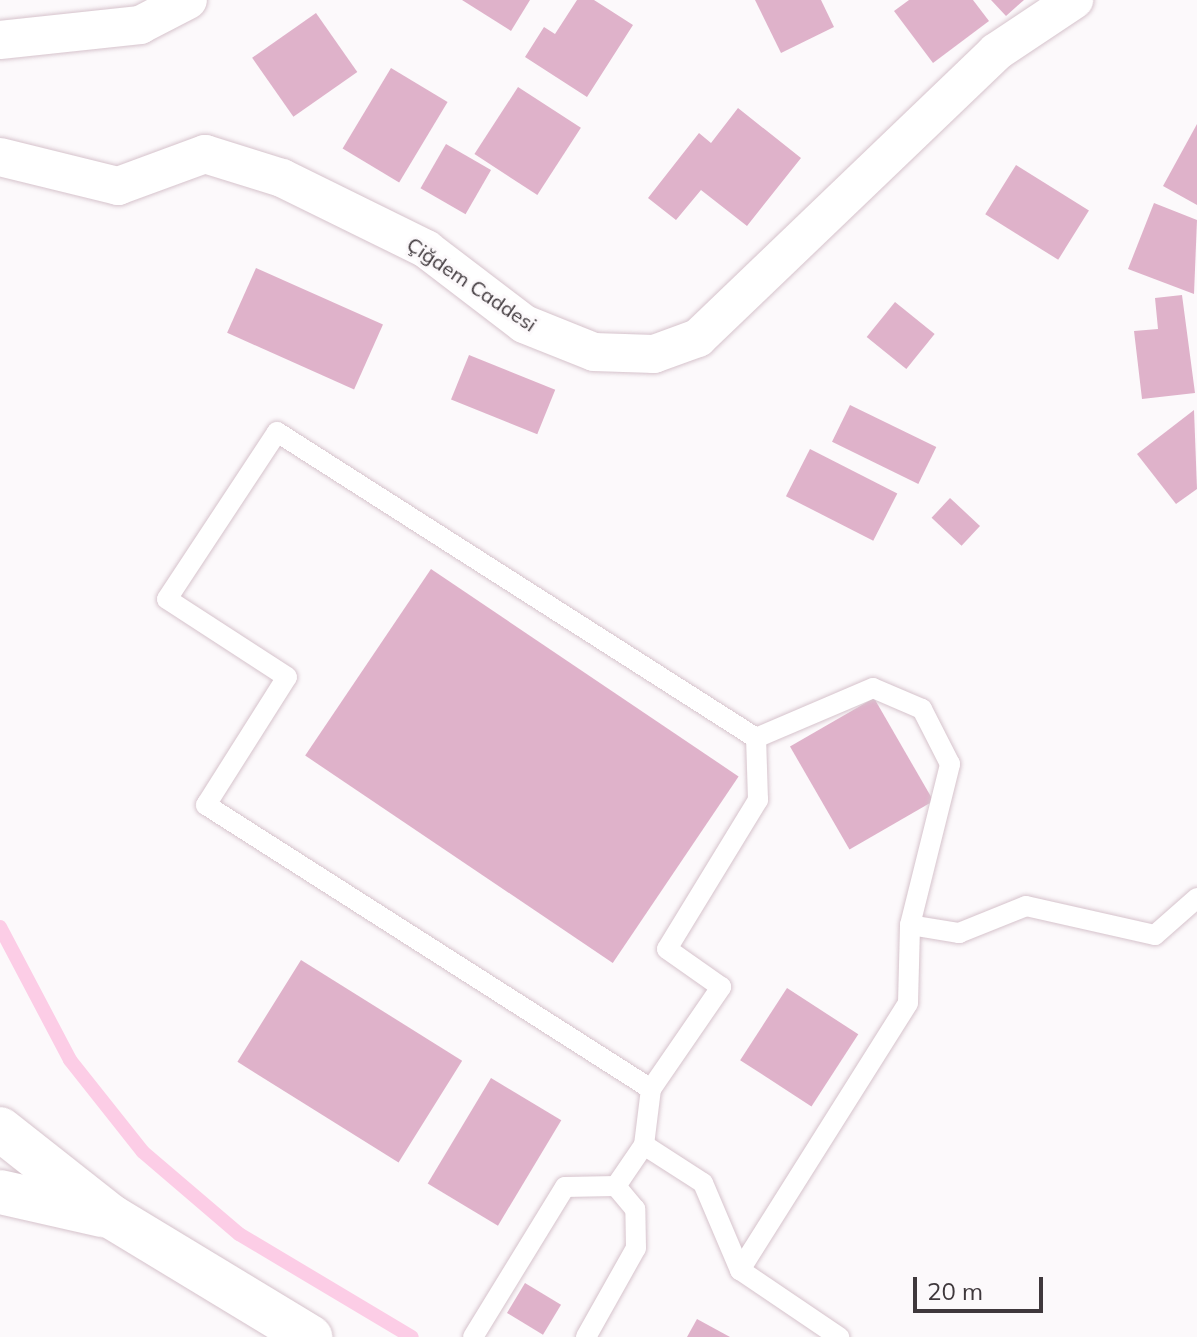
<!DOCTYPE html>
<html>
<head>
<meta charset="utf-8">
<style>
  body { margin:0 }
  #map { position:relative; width:1197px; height:1337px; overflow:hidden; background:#fcf9fb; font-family:Mulish,sans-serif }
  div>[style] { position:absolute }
  .stream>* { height:14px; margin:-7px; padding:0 7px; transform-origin:7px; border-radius:7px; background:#fccde6 }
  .building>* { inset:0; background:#dfb2ca; transform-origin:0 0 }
  .roads { filter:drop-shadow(0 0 2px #d6c3cc) drop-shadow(0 0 2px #d6c3cc) }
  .service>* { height:20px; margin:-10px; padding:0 10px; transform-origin:10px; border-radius:10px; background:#fff }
  .minor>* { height:38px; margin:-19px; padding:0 19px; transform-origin:19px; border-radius:19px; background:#fff }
  .primary>* { height:44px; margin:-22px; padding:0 22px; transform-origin:22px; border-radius:22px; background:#fff }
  span { translate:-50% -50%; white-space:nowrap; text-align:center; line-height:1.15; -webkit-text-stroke:6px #fcf9fb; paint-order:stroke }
  .street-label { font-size:20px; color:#3f383c }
  .scale { position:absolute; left:913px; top:1277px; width:130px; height:36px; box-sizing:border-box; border:4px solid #3f383c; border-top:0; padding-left:10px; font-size:24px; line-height:28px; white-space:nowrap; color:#3f383c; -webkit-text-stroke:6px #fcf9fb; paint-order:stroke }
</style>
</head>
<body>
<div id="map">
  <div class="stream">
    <i style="left:0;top:927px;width:150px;rotate:62.2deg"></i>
    <i style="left:70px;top:1060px;width:117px;rotate:51.6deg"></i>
    <i style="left:143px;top:1152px;width:126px;rotate:40.5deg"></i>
    <i style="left:239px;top:1234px;width:201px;rotate:30.8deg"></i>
  </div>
  <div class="building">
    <i style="clip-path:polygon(462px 0,530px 0,511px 31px)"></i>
    <i style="clip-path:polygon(577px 0,594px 0,633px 25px,587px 97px,525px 57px,544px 27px,555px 34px)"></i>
    <i style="clip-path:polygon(755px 0,821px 0,834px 27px,781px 53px)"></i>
    <i style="clip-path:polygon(909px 0,973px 0,989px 21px,933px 63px,894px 11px)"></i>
    <i style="clip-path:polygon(991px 0,1024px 0,1006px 16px)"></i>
    <i style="left:316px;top:13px;width:72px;height:78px;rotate:55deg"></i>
    <i style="left:391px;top:68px;width:66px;height:94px;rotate:31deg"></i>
    <i style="left:518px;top:87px;width:75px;height:80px;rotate:33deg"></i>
    <i style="clip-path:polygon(738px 108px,801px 158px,747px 226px,701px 190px,676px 220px,648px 198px,699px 133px,711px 143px)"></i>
    <i style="clip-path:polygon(1197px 124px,1197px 205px,1163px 186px)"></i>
    <i style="left:446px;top:144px;width:52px;height:51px;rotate:30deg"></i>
    <i style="left:1016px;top:165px;width:86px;height:58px;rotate:32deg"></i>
    <i style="clip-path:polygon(1154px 203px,1197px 220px,1194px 294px,1128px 269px)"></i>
    <i style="left:256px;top:268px;width:139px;height:71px;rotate:24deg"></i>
    <i style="clip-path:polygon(1182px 295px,1195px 393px,1142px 399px,1134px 331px,1158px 329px,1155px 298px)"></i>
    <i style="left:895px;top:302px;width:51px;height:45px;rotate:39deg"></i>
    <i style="left:469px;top:355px;width:93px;height:48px;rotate:22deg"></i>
    <i style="left:850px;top:405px;width:96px;height:41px;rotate:26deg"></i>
    <i style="clip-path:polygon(1194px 410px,1197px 489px,1176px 504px,1137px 454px)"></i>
    <i style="left:810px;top:449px;width:98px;height:53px;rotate:27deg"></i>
    <i style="left:950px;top:498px;width:41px;height:27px;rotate:43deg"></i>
    <i style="left:431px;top:569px;width:371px;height:225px;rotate:34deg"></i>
    <i style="left:874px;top:698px;width:119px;height:97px;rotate:60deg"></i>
    <i style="left:301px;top:960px;width:190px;height:120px;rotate:32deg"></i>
    <i style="left:787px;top:988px;width:85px;height:86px;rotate:33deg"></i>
    <i style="left:491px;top:1078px;width:82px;height:123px;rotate:31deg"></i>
    <i style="left:525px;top:1283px;width:42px;height:35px;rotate:31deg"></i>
    <i style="clip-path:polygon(697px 1319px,730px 1337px,687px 1337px)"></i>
  </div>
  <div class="roads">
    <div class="service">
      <i style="left:910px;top:925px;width:50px;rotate:9.3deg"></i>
      <i style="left:959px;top:933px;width:72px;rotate:-21.9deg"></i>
      <i style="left:1026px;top:906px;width:132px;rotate:12.7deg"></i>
      <i style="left:1155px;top:935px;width:56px;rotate:-41.4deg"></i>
      <i style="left:651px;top:1089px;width:124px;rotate:-55.5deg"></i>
      <i style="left:721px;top:987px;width:66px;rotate:-144.9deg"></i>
      <i style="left:667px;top:949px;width:175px;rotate:-58.6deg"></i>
      <i style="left:758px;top:800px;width:62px;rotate:-91.8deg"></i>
      <i style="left:644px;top:1145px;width:70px;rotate:32.8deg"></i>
      <i style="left:703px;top:1183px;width:95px;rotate:67deg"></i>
      <i style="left:740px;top:1270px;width:120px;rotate:34.1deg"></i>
      <i style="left:616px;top:1186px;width:50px;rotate:-55.7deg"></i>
      <i style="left:644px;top:1145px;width:56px;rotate:-82.9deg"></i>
      <i style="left:651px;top:1089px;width:528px;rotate:-147.45deg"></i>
      <i style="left:206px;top:805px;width:151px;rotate:-57.7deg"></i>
      <i style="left:287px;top:677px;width:143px;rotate:-147deg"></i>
      <i style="left:167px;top:599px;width:200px;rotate:-56.6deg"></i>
      <i style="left:277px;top:432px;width:568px;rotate:32.57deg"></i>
      <i style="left:740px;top:1270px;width:315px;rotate:-57.8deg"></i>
      <i style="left:908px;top:1003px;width:78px;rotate:-88.5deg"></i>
      <i style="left:910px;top:925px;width:166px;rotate:-76deg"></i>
      <i style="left:950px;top:764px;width:62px;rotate:-117deg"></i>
      <i style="left:922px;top:709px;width:53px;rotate:-156.8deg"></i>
      <i style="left:873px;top:688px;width:127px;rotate:156.9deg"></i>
      <i style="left:473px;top:1337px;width:176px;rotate:-58.5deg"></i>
      <i style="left:565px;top:1187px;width:51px;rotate:-1.1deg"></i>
      <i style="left:586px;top:1337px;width:102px;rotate:-60.7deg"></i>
      <i style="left:636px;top:1248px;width:39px;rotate:-91deg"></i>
      <i style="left:635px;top:1209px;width:30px;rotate:-130deg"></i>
    </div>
    <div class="minor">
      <i style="left:0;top:40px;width:141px;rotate:-6.1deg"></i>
      <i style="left:140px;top:25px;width:54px;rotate:-27.5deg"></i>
      <i style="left:0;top:157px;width:122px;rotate:13.8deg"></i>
      <i style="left:118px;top:186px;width:93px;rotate:-20.2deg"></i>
      <i style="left:205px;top:154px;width:81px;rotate:17.3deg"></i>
      <i style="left:282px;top:178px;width:161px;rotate:26.2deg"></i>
      <i style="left:426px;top:249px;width:123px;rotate:37.4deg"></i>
      <i style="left:524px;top:324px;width:75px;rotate:21.8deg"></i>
      <i style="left:594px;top:352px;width:60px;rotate:1.9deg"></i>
      <i style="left:654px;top:354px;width:47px;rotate:-20deg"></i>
      <i style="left:698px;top:338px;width:413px;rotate:-43.8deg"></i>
      <i style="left:996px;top:52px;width:94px;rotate:-33.7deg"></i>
    </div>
    <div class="primary">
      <i style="left:0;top:1129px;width:142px;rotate:38.2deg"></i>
      <i style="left:112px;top:1217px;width:232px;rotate:31.2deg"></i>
      <i style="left:0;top:1192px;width:105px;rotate:12.7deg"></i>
    </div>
  </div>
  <div class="street-label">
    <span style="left:472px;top:284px;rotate:34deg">Çiğdem Caddesi</span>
  </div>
  <div class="scale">20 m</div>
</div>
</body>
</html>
